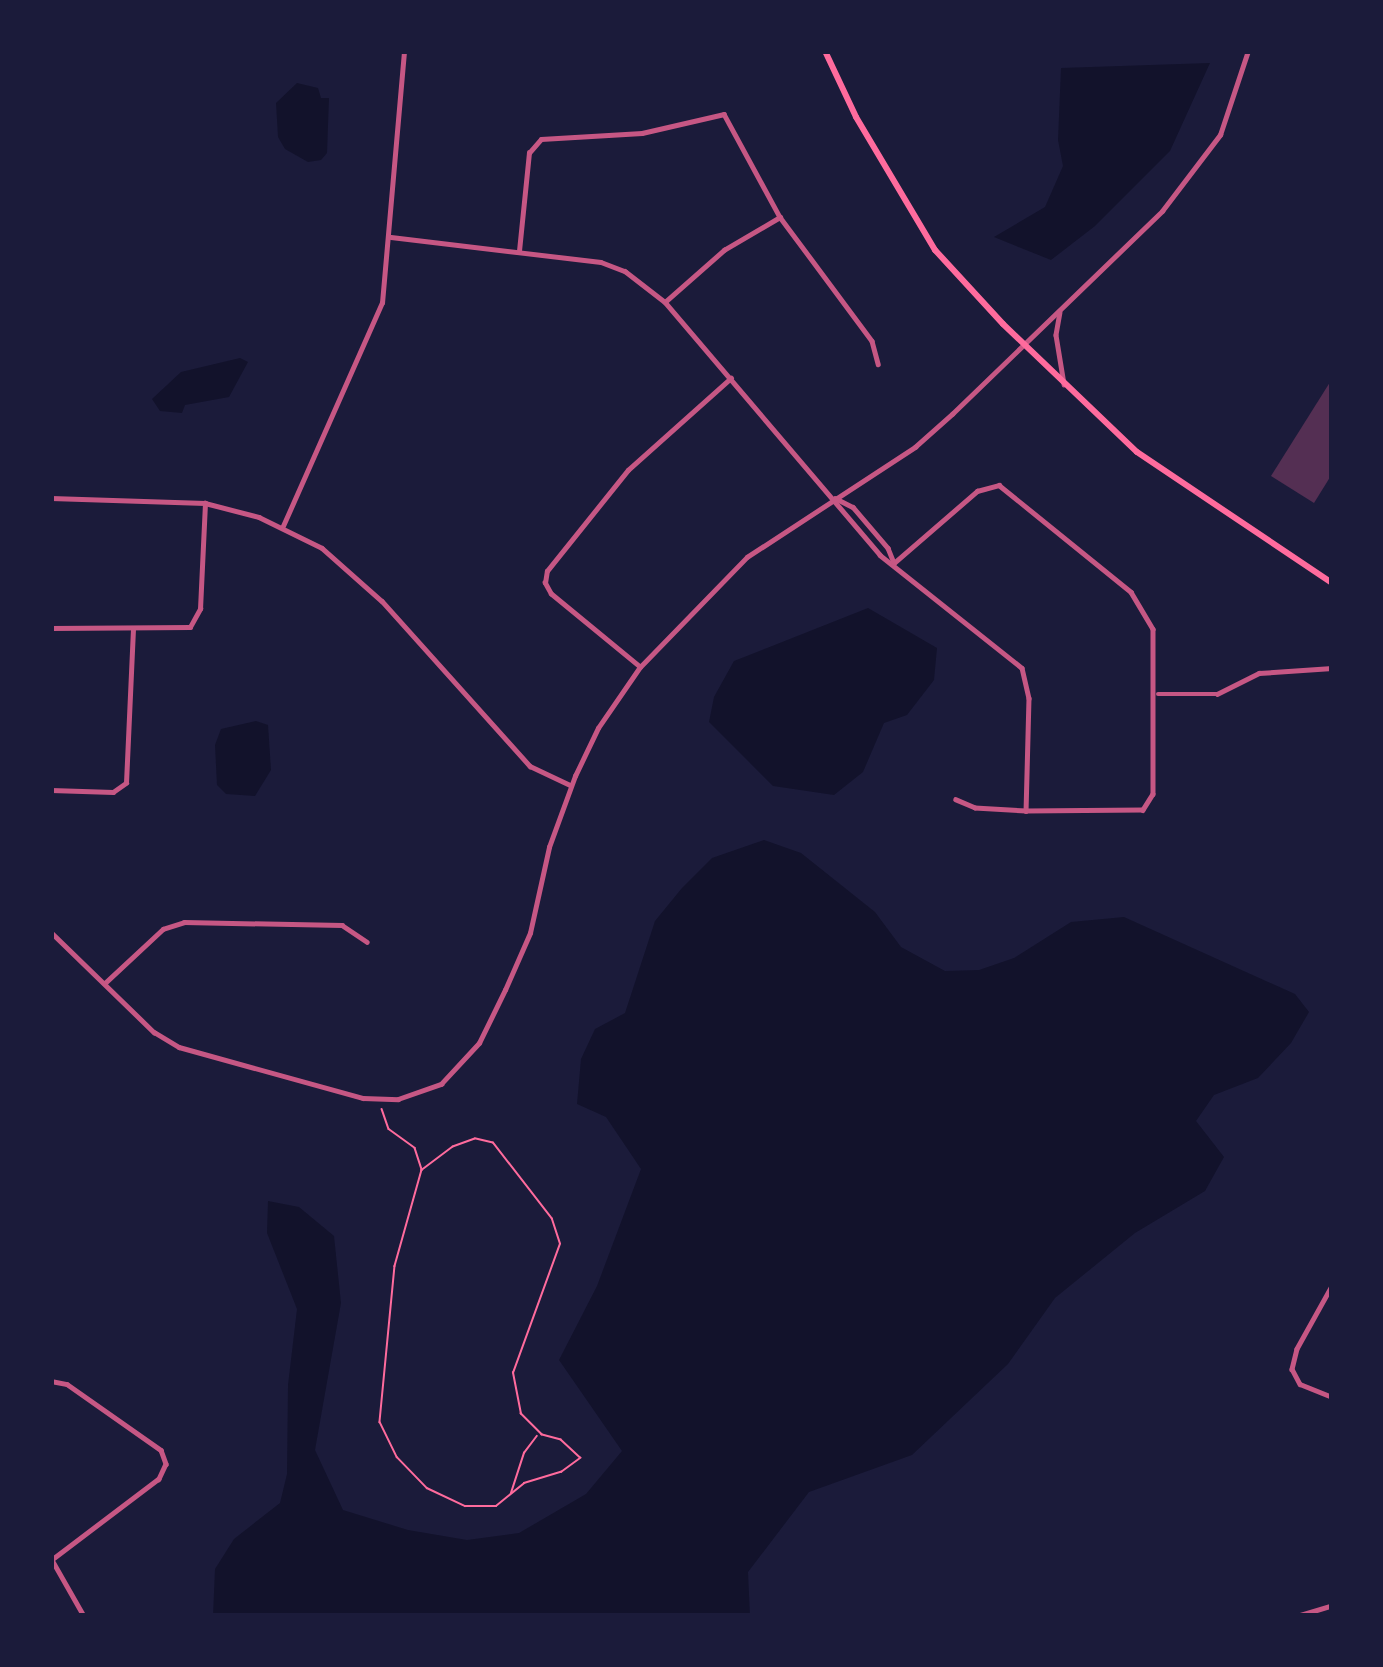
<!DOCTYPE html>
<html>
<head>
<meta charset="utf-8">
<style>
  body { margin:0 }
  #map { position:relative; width:1383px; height:1667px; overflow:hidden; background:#1b1b3a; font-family:"Public Sans",sans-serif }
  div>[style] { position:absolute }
  .water>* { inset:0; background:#12122b }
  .building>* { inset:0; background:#542f53 }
  .path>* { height:1.5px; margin:-0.75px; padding:0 0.75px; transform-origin:0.75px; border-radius:0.75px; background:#ff6b9d }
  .minor>* { height:4.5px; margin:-2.25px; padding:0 2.25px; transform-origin:2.25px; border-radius:2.25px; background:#c65784 }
  .tertiary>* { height:4.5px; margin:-2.25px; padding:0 2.25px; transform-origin:2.25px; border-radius:2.25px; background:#c65784 }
  .secondary>* { height:6px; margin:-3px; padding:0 3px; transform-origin:3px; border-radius:3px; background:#ff6b9d }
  span { translate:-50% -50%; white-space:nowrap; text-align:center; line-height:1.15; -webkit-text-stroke:9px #1b1b3a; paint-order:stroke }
  .frame { position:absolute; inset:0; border:54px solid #1b1b3a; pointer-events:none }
</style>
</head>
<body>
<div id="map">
  <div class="water">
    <i style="clip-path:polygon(1210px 63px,1170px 151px,1095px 226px,1051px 260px,994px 237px,1045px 207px,1063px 166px,1058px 140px,1061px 68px)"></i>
    <i style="clip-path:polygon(297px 83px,318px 88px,321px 98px,329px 98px,327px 153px,321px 160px,308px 162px,285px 149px,278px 137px,276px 103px)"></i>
    <i style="clip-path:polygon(240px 358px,248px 362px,229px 397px,185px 405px,182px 413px,160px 411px,152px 399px,181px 372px)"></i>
    <i style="clip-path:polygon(868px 608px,937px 648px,934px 680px,907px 715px,884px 723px,863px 772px,834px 795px,773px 786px,709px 722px,714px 697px,734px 661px)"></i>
    <i style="clip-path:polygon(256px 721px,268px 725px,271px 770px,255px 796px,226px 794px,217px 785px,215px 745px,221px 729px)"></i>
    <i style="clip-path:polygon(764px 840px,801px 853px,875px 912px,901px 947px,945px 971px,979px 970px,1014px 958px,1071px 922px,1124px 917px,1295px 994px,1309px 1012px,1291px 1043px,1258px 1078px,1214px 1095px,1196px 1121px,1224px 1157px,1205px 1191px,1135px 1233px,1055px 1298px,1008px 1364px,912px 1455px,809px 1492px,748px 1572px,750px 1616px,213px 1616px,215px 1569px,234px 1539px,280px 1503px,287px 1474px,288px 1385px,297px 1309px,267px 1233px,268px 1201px,299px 1207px,334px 1236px,341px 1303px,315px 1450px,343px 1510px,408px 1530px,467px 1540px,519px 1533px,586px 1494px,622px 1451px,559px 1360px,597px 1286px,641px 1169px,606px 1117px,577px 1104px,581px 1059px,595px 1029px,625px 1013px,655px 921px,682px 888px,712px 858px)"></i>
  </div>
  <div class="building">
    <i style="clip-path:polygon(1332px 379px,1332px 474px,1314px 503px,1271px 476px)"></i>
  </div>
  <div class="path">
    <i style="left:382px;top:1109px;width:21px;rotate:71deg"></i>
    <i style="left:389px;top:1129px;width:32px;rotate:36deg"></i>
    <i style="left:415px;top:1148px;width:23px;rotate:72deg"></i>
    <i style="left:422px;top:1170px;width:100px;rotate:105.7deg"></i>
    <i style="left:395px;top:1266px;width:157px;rotate:95.5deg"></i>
    <i style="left:380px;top:1422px;width:39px;rotate:64deg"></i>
    <i style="left:397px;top:1457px;width:43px;rotate:45.9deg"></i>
    <i style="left:427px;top:1488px;width:42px;rotate:25.3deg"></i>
    <i style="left:465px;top:1506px;width:31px"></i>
    <i style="left:496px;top:1506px;width:36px;rotate:-39deg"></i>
    <i style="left:524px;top:1483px;width:39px;rotate:-17deg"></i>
    <i style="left:561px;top:1472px;width:24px;rotate:-36deg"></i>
    <i style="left:580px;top:1458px;width:26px;rotate:-137deg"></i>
    <i style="left:561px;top:1440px;width:20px;rotate:-165deg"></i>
    <i style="left:542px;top:1435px;width:30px;rotate:-135deg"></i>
    <i style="left:521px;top:1414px;width:42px;rotate:-101deg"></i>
    <i style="left:513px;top:1373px;width:137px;rotate:-70deg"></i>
    <i style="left:560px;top:1244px;width:26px;rotate:-108deg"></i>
    <i style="left:552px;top:1219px;width:96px;rotate:-127.8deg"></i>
    <i style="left:493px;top:1143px;width:18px;rotate:-167deg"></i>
    <i style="left:475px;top:1139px;width:23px;rotate:160deg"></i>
    <i style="left:453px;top:1147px;width:39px;rotate:143deg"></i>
    <i style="left:511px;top:1493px;width:42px;rotate:-72deg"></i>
    <i style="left:524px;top:1453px;width:21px;rotate:-53deg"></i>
  </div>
  <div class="minor">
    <i style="left:304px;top:51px;width:51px"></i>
    <i style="left:391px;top:237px;width:211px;rotate:6.8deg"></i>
    <i style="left:601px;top:262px;width:26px;rotate:21deg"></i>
    <i style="left:625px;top:271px;width:51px;rotate:37.8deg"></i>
    <i style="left:665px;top:302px;width:332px;rotate:49.6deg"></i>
    <i style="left:880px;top:555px;width:181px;rotate:38.5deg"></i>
    <i style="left:1022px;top:668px;width:31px;rotate:77deg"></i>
    <i style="left:1029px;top:698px;width:113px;rotate:91.5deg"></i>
    <i style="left:519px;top:251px;width:99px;rotate:-84.2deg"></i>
    <i style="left:529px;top:153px;width:18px;rotate:-49deg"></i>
    <i style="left:541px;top:139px;width:101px;rotate:-3.4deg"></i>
    <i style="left:642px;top:133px;width:84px;rotate:-13deg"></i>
    <i style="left:724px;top:114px;width:117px;rotate:61.5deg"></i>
    <i style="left:780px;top:217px;width:154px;rotate:53.4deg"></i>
    <i style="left:872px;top:341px;width:24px;rotate:75deg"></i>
    <i style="left:665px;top:302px;width:79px;rotate:-41.4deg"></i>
    <i style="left:724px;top:250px;width:65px;rotate:-30.5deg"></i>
    <i style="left:51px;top:498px;width:154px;rotate:1.9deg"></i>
    <i style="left:205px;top:503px;width:56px;rotate:14.5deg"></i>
    <i style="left:259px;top:517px;width:70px;rotate:26.2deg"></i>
    <i style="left:322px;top:548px;width:80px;rotate:41.5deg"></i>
    <i style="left:382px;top:601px;width:222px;rotate:48.1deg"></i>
    <i style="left:530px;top:766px;width:44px;rotate:25.4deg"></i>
    <i style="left:835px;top:498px;width:20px;rotate:27deg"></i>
    <i style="left:853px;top:507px;width:54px;rotate:49.5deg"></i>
    <i style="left:888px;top:548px;width:16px;rotate:68deg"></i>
    <i style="left:283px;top:526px;width:244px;rotate:-66.1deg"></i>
    <i style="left:382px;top:303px;width:253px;rotate:-85deg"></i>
    <i style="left:894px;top:563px;width:110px;rotate:-40.9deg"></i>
    <i style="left:977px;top:491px;width:23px;rotate:-15deg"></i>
    <i style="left:999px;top:485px;width:170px;rotate:39deg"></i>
    <i style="left:1131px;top:592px;width:43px;rotate:59.3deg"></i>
    <i style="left:1153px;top:629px;width:165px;rotate:90deg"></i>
    <i style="left:1153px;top:794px;width:19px;rotate:122deg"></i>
    <i style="left:1143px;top:810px;width:117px;rotate:179.5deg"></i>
    <i style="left:1026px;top:811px;width:51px;rotate:-176.6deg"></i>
    <i style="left:975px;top:808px;width:21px;rotate:-157deg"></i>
    <i style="left:51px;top:628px;width:139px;rotate:-0.4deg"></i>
    <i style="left:190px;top:627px;width:21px;rotate:-61deg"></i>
    <i style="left:200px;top:609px;width:106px;rotate:-87.3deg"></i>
    <i style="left:640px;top:667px;width:115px;rotate:-140.6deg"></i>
    <i style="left:551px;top:594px;width:13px;rotate:-119deg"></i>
    <i style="left:545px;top:583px;width:12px;rotate:-81deg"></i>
    <i style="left:547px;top:571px;width:129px;rotate:-51.3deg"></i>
    <i style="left:628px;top:470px;width:138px;rotate:-41.8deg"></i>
    <i style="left:1158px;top:694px;width:59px"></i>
    <i style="left:1217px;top:694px;width:47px;rotate:-26.6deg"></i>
    <i style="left:1259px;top:673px;width:73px;rotate:-3.9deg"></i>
    <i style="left:51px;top:790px;width:62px;rotate:1.8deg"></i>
    <i style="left:113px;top:792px;width:16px;rotate:-35deg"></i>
    <i style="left:126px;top:783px;width:153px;rotate:-87.4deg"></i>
    <i style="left:105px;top:983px;width:79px;rotate:-43deg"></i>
    <i style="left:163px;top:929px;width:22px;rotate:-18deg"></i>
    <i style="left:184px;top:922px;width:158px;rotate:1.1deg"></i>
    <i style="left:342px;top:925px;width:30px;rotate:34deg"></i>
    <i style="left:1332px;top:1286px;width:72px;rotate:119.1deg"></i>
    <i style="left:1297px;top:1349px;width:21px;rotate:104deg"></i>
    <i style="left:1292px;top:1369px;width:17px;rotate:62deg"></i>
    <i style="left:1300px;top:1384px;width:35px;rotate:22deg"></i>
    <i style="left:51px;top:1381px;width:16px;rotate:11deg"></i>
    <i style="left:67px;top:1384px;width:115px;rotate:35.1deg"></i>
    <i style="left:161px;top:1450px;width:15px;rotate:70deg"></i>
    <i style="left:166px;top:1464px;width:17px;rotate:115deg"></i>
    <i style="left:159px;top:1479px;width:134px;rotate:142.9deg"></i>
    <i style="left:51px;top:1558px;width:67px;rotate:60.4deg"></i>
    <i style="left:1297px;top:1616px;width:37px;rotate:-17deg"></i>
  </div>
  <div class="tertiary">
    <i style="left:1060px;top:312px;width:23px;rotate:100deg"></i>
    <i style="left:1056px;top:335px;width:50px;rotate:80.7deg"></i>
    <i style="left:51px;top:932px;width:144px;rotate:44.2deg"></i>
    <i style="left:154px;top:1032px;width:29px;rotate:31deg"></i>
    <i style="left:179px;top:1047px;width:191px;rotate:15.5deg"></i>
    <i style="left:363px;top:1098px;width:35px;rotate:2deg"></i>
    <i style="left:398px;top:1099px;width:46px;rotate:-19.2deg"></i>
    <i style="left:441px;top:1084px;width:56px;rotate:-47.2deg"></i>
    <i style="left:479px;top:1043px;width:59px;rotate:-63.9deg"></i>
    <i style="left:505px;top:990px;width:62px;rotate:-66.3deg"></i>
    <i style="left:530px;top:933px;width:88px;rotate:-77.5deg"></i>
    <i style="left:549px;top:847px;width:76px;rotate:-69.9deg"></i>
    <i style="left:575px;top:776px;width:53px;rotate:-64.4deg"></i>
    <i style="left:598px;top:728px;width:74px;rotate:-55.5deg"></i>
    <i style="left:640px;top:667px;width:153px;rotate:-45.8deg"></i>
    <i style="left:747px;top:557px;width:201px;rotate:-33.2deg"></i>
    <i style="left:915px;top:447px;width:50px;rotate:-41.7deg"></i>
    <i style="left:952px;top:414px;width:292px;rotate:-44deg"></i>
    <i style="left:1162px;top:211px;width:96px;rotate:-52.7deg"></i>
    <i style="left:1220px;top:135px;width:89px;rotate:-71.6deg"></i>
  </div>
  <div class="secondary">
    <i style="left:825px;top:51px;width:73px;rotate:64.8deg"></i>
    <i style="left:856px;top:117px;width:155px;rotate:59.3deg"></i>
    <i style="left:935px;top:250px;width:100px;rotate:47.4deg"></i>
    <i style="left:1003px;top:324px;width:185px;rotate:43.7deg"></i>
    <i style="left:1137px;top:452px;width:235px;rotate:33.9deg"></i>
  </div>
  <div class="frame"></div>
</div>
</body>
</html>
